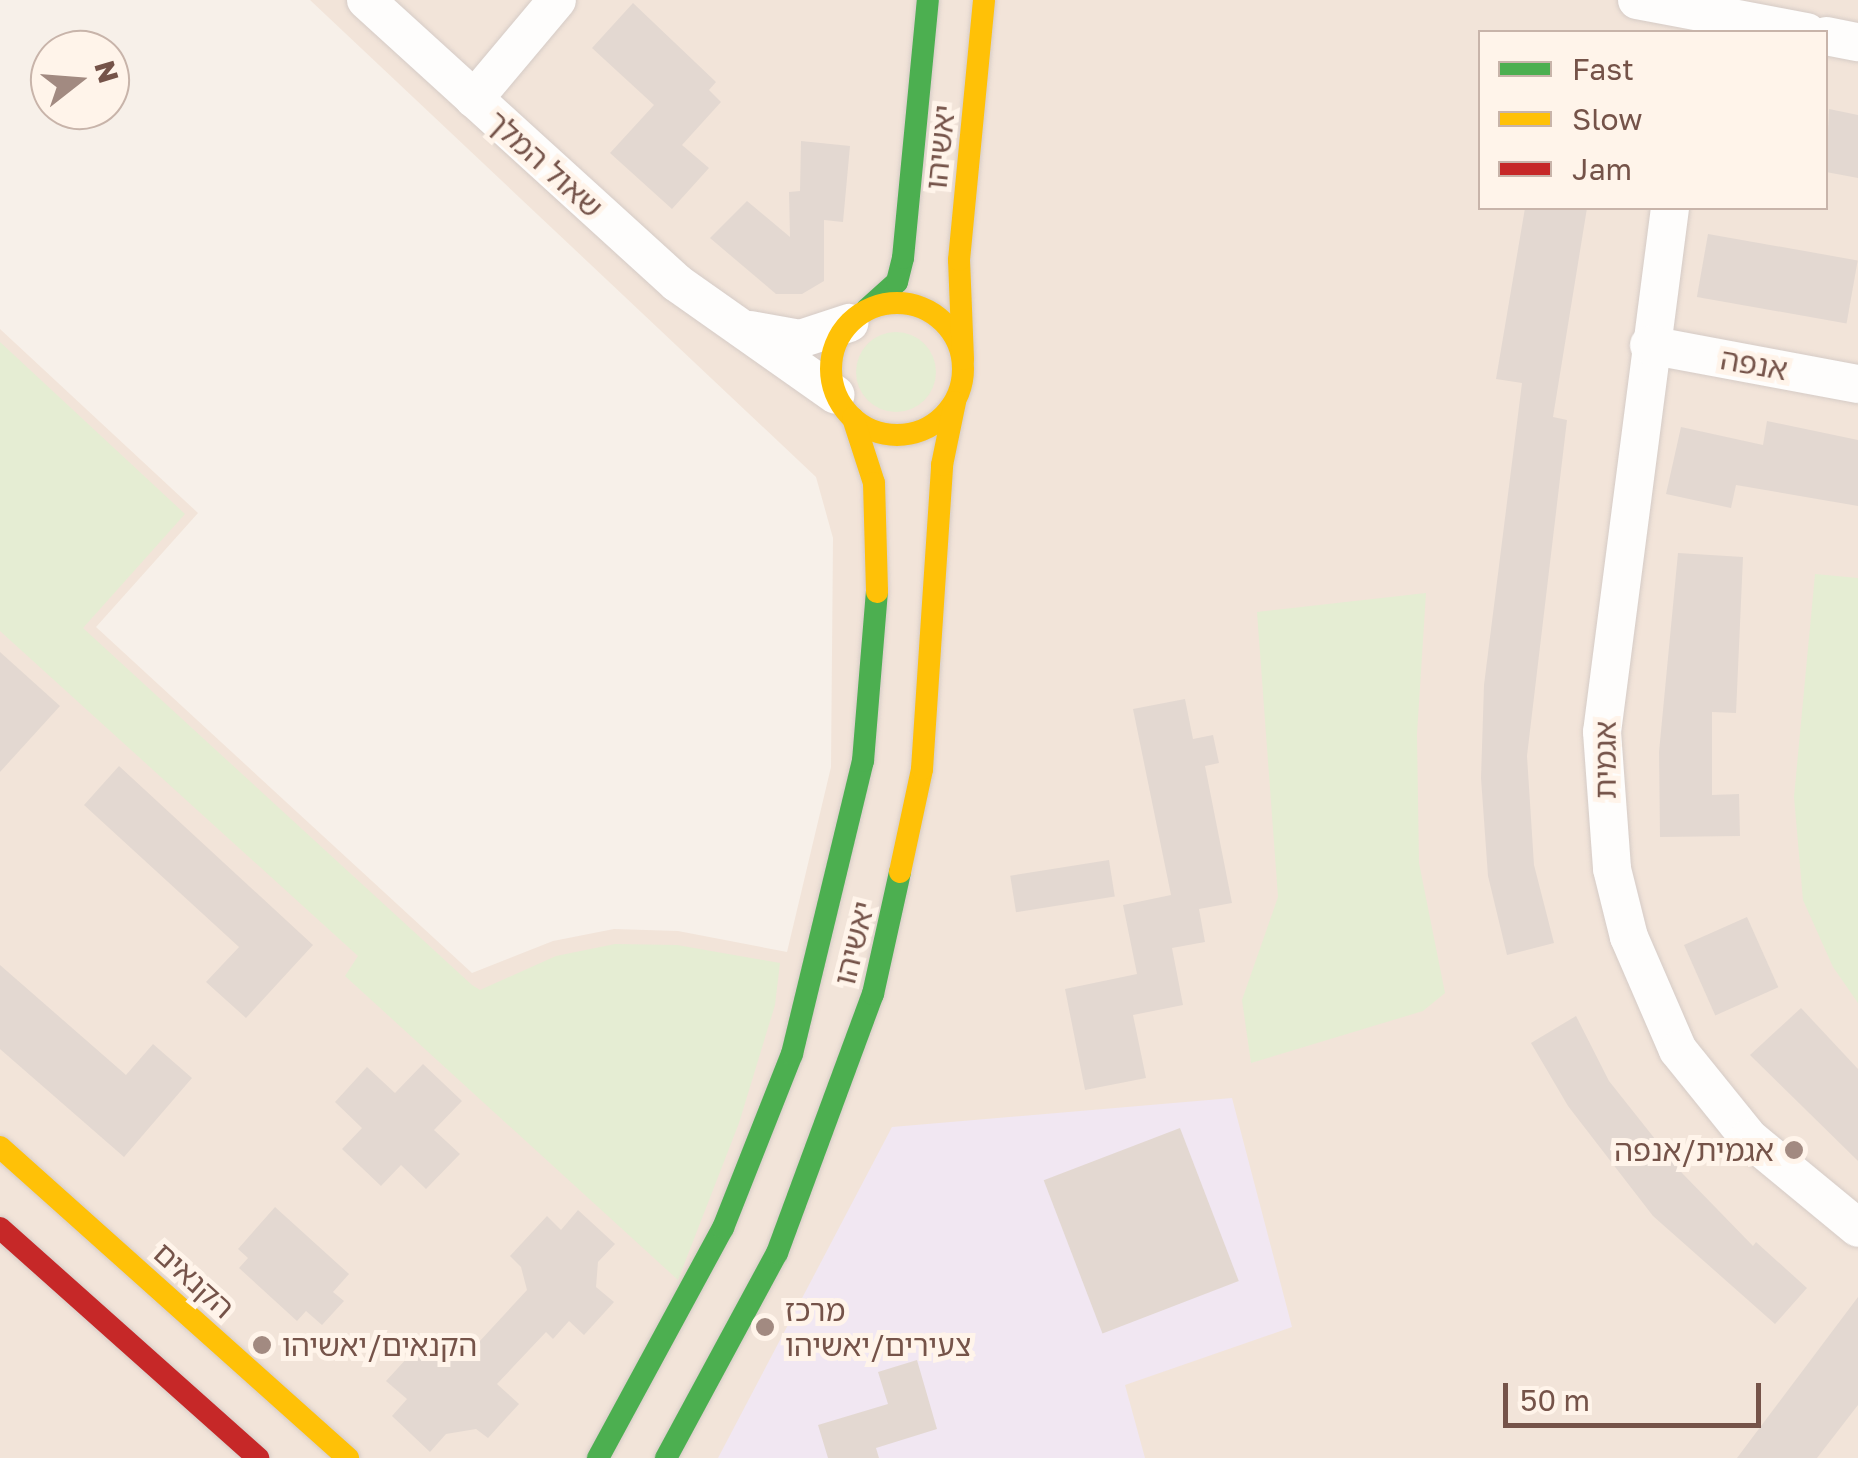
<!DOCTYPE html>
<html>
<head>
<meta charset="utf-8">
<style>
  body { margin:0 }
  #map { position:relative; width:1858px; height:1458px; overflow:hidden; background:#f7f0e9; font-family:"Golos Text","Noto Sans Hebrew",sans-serif }
  div>[style] { position:absolute }
  .residential>* { inset:0; background:#f2e4d9 }
  .education>* { inset:0; background:#f1e7f2 }
  .green>* { inset:0; background:#e5edd3 }
  .round { border-radius:50% }
  .building>* { inset:0; background:#e3d8d1; transform-origin:0 0 }
  .roads { filter:drop-shadow(0 0 2px #d5cbc6) drop-shadow(0 0 2px #d5cbc6) }
  .street>* { height:38px; margin:-19px; padding:0 19px; transform-origin:19px; border-radius:19px; background:#fefdfc }
  .fast>* { height:22px; margin:-11px; padding:0 11px; transform-origin:11px; border-radius:11px; background:#4caf50 }
  .slow>* { height:22px; margin:-11px; padding:0 11px; transform-origin:11px; border-radius:11px; background:#ffc107 }
  .slow>.ring { margin:-11px; padding:0; box-sizing:content-box; background:none; border:22px solid #ffc107; border-radius:50% }
  .jam>* { height:22px; margin:-11px; padding:0 11px; transform-origin:11px; border-radius:11px; background:#c62828 }
  .dots>* { width:28px; height:28px; translate:-50% -50%; box-sizing:border-box; border:5px solid #fff4ea; border-radius:50% }
  span { translate:-50% -50%; white-space:nowrap; text-align:center; line-height:1.15; -webkit-text-stroke:10px #fff4ea; paint-order:stroke }
  .street-label { font-size:30px; color:#755349 }
  .poi-label { font-size:30px; color:#755349 }
  .right { translate:-100% -50%; text-align:right }
  .left { translate:0 -50%; text-align:left }
  .legend { position:absolute; left:1478px; top:30px; width:350px; height:180px; box-sizing:border-box; background:#fff4ea; border:2px solid #c8b4aa; margin:0; padding:12px 18px; list-style:none; font-size:30px; color:#755349 }
  .legend li { display:flex; align-items:center; gap:20px; height:50px }
  .legend b { width:50px; border:2px solid #c8b4aa }
  .north { position:absolute; left:30px; top:30px; width:100px; height:100px; box-sizing:border-box; background:#fff4ea; border:2px solid #c8b4aa; border-radius:50%; rotate:73deg; font-size:28px; font-weight:700; line-height:40px; text-align:center; color:#755349 }
  .north::after { content:''; display:block; margin:auto; width:35px; height:45px; background:#a28a81; clip-path:polygon(50% 0,100% 100%,50% 72%,0 100%) }
  .scale { position:absolute; left:1503px; top:1383px; width:258px; height:45px; box-sizing:border-box; border:5px solid #755349; border-top:0; padding-left:12px; font-size:30px; line-height:35px; white-space:nowrap; color:#755349; -webkit-text-stroke:8px #fff4ea; paint-order:stroke }
</style>
</head>
<body>
<div id="map">
  <div class="residential">
    <i style="clip-path:polygon(evenodd,310px 0,1858px 0,1858px 1458px,0 1458px,0 329px,198px 513px,96px 627px,472px 973px,553px 941px,614px 929px,678px 931px,787px 952px,831px 767px,833px 538px,816px 477px,310px 0,1480px 32px,1826px 32px,1826px 208px,1480px 208px,1480px 32px)"></i>
  </div>
  <div class="education">
    <i style="clip-path:polygon(1232px 1098px,1292px 1327px,1125px 1385px,1145px 1458px,718px 1458px,892px 1127px)"></i>
  </div>
  <div class="green">
    <i class="round" style="left:856px;top:332px;width:80px;height:80px"></i>
    <i style="clip-path:polygon(0 342px,185px 514px,83px 628px,472px 985px,480px 990px,556px 956px,615px 944px,677px 945px,780px 963px,775px 1005px,739px 1123px,678px 1280px,345px 976px,358px 956px,0 631px)"></i>
    <i style="clip-path:polygon(1815px 574px,1858px 578px,1858px 1003px,1833px 967px,1803px 900px,1794px 797px)"></i>
    <i style="clip-path:polygon(1426px 593px,1417px 734px,1419px 863px,1445px 993px,1423px 1011px,1251px 1063px,1242px 1000px,1278px 897px,1257px 612px)"></i>
  </div>
  <div class="building">
    <i style="clip-path:polygon(633px 3px,716px 82px,709px 90px,721px 102px,682px 145px,709px 168px,672px 209px,610px 153px,654px 105px,592px 48px)"></i>
    <i style="clip-path:polygon(1829px 109px,1858px 115px,1858px 178px,1826px 172px)"></i>
    <i style="clip-path:polygon(801px 141px,850px 146px,843px 222px,824px 220px,824px 281px,802px 294px,776px 294px,710px 238px,747px 201px,790px 237px,789px 192px,800px 191px)"></i>
    <i style="clip-path:polygon(1525px 208px,1587px 208px,1553px 417px,1567px 420px,1527px 756px,1534px 865px,1554px 943px,1507px 955px,1488px 876px,1481px 778px,1484px 685px,1522px 383px,1496px 379px)"></i>
    <i style="left:1708px;top:234px;width:152px;height:64px;rotate:10deg"></i>
    <i style="clip-path:polygon(1767px 421px,1858px 440px,1858px 506px,1736px 485px,1731px 508px,1666px 494px,1681px 427px,1763px 445px)"></i>
    <i style="clip-path:polygon(1678px 553px,1743px 557px,1736px 713px,1712px 712px,1712px 795px,1739px 794px,1740px 836px,1660px 837px,1659px 752px)"></i>
    <i style="clip-path:polygon(0 652px,60px 706px,0 772px)"></i>
    <i style="clip-path:polygon(1185px 699px,1193px 739px,1213px 735px,1219px 763px,1205px 766px,1232px 903px,1199px 909px,1205px 942px,1172px 948px,1183px 1005px,1133px 1015px,1146px 1078px,1085px 1090px,1065px 989px,1137px 974px,1123px 905px,1171px 895px,1133px 709px)"></i>
    <i style="clip-path:polygon(119px 766px,313px 945px,246px 1018px,206px 982px,239px 947px,84px 805px)"></i>
    <i style="left:1109px;top:860px;width:37px;height:100px;rotate:81deg"></i>
    <i style="left:1747px;top:917px;width:77px;height:69px;rotate:66deg"></i>
    <i style="clip-path:polygon(0 965px,126px 1075px,153px 1044px,192px 1078px,124px 1157px,0 1049px)"></i>
    <i style="clip-path:polygon(1801px 1008px,1858px 1069px,1858px 1161px,1750px 1055px)"></i>
    <i style="clip-path:polygon(1576px 1016px,1609px 1081px,1682px 1173px,1753px 1246px,1756px 1242px,1807px 1288px,1775px 1324px,1653px 1216px,1568px 1106px,1531px 1043px)"></i>
    <i style="clip-path:polygon(423px 1064px,462px 1101px,434px 1130px,460px 1154px,426px 1189px,401px 1165px,381px 1186px,342px 1149px,362px 1128px,335px 1102px,367px 1067px,395px 1093px)"></i>
    <i style="left:1180px;top:1128px;width:164px;height:146px;rotate:69deg"></i>
    <i style="clip-path:polygon(275px 1207px,349px 1274px,333px 1292px,344px 1301px,322px 1325px,306px 1311px,297px 1321px,239px 1268px,248px 1258px,238px 1249px)"></i>
    <i style="clip-path:polygon(578px 1210px,615px 1244px,598px 1262px,596px 1287px,614px 1302px,584px 1335px,569px 1321px,553px 1339px,546px 1332px,497px 1384px,519px 1404px,488px 1438px,476px 1429px,446px 1434px,430px 1452px,392px 1416px,407px 1399px,386px 1381px,419px 1345px,436px 1360px,466px 1356px,527px 1290px,521px 1267px,510px 1256px,547px 1216px,561px 1230px)"></i>
    <i style="clip-path:polygon(1858px 1297px,1858px 1405px,1817px 1458px,1737px 1458px)"></i>
    <i style="clip-path:polygon(917px 1360px,937px 1429px,876px 1448px,879px 1458px,828px 1458px,818px 1425px,888px 1404px,878px 1372px)"></i>
  </div>
  <div class="roads">
    <div class="street">
      <i style="left:366px;top:0;width:420px;rotate:42.3deg"></i>
      <i style="left:677px;top:283px;width:194px;rotate:35.2deg"></i>
      <i style="left:1637px;top:0;width:173px;rotate:10.7deg"></i>
      <i style="left:1826px;top:36px;width:33px;rotate:11deg"></i>
      <i style="left:474px;top:99px;width:129px;rotate:-50deg"></i>
      <i style="left:1670px;top:208px;width:528px;rotate:97.39deg"></i>
      <i style="left:1602px;top:732px;width:137px;rotate:85.8deg"></i>
      <i style="left:1612px;top:869px;width:70px;rotate:76deg"></i>
      <i style="left:1629px;top:937px;width:123px;rotate:66.6deg"></i>
      <i style="left:1678px;top:1050px;width:113px;rotate:51.1deg"></i>
      <i style="left:1749px;top:1138px;width:141px;rotate:39.5deg"></i>
      <i style="left:750px;top:330px;width:51px;rotate:10.2deg"></i>
      <i style="left:800px;top:339px;width:52px;rotate:-18.1deg"></i>
      <i style="left:1649px;top:345px;width:213px;rotate:10.6deg"></i>
    </div>
    <div class="fast">
      <i style="left:867px;top:309px;width:40px;rotate:-42deg"></i>
      <i style="left:897px;top:282px;width:25px;rotate:-76deg"></i>
      <i style="left:903px;top:258px;width:259px;rotate:-84.5deg"></i>
      <i style="left:598px;top:1458px;width:262px;rotate:-61.5deg"></i>
      <i style="left:723px;top:1228px;width:187px;rotate:-68.4deg"></i>
      <i style="left:792px;top:1054px;width:301px;rotate:-76.4deg"></i>
      <i style="left:863px;top:761px;width:170px;rotate:-85.3deg"></i>
      <i style="left:666px;top:1458px;width:233px;rotate:-61.6deg"></i>
      <i style="left:777px;top:1253px;width:276px;rotate:-69.7deg"></i>
      <i style="left:873px;top:994px;width:125px;rotate:-77.5deg"></i>
    </div>
    <div class="slow">
      <i class="ring" style="left:831px;top:303px;width:110px;height:110px"></i>
      <i style="left:963px;top:359px;width:99px;rotate:-92.3deg"></i>
      <i style="left:959px;top:260px;width:261px;rotate:-84.5deg"></i>
      <i style="left:853px;top:418px;width:68px;rotate:72.1deg"></i>
      <i style="left:874px;top:483px;width:109px;rotate:88.4deg"></i>
      <i style="left:900px;top:872px;width:105px;rotate:-77.9deg"></i>
      <i style="left:922px;top:769px;width:305px;rotate:-86.2deg"></i>
      <i style="left:942px;top:465px;width:64px;rotate:-78.3deg"></i>
      <i style="left:0;top:1147px;width:467px;rotate:41.8deg"></i>
    </div>
    <div class="jam">
      <i style="left:0;top:1228px;width:346px;rotate:41.7deg"></i>
    </div>
  </div>
  <div class="dots">
    <i style="left:1794px;top:1150px;background:#a28a81"></i>
    <i style="left:765px;top:1327px;background:#a28a81"></i>
    <i style="left:262px;top:1345px;background:#a28a81"></i>
  </div>
  <div class="street-label">
    <span style="left:940px;top:147px;rotate:-84deg">יאשיהו</span>
    <span style="left:545px;top:164px;rotate:42deg">שאול המלך</span>
    <span style="left:1754px;top:364px;rotate:10deg">אנפה</span>
    <span style="left:1605px;top:760px;rotate:-90deg">אגמית</span>
    <span style="left:854px;top:943px;rotate:-76deg">יאשיהו</span>
    <span style="left:194px;top:1280px;rotate:42deg">הקנאים</span>
  </div>
  <div class="poi-label">
    <span class="right" style="left:1774px;top:1150px">אגמית/אנפה</span>
    <span class="left" style="left:785px;top:1327px">מרכז<br>צעירים/יאשיהו</span>
    <span class="left" style="left:282px;top:1345px">הקנאים/יאשיהו</span>
  </div>
  <ul class="legend">
  <li><b style="height:12px;background:#4caf50"></b>Fast</li>
  <li><b style="height:12px;background:#ffc107"></b>Slow</li>
  <li><b style="height:12px;background:#c62828"></b>Jam</li>
  </ul>
  <div class="north">N</div>
  <div class="scale">50 m</div>
</div>
</body>
</html>
